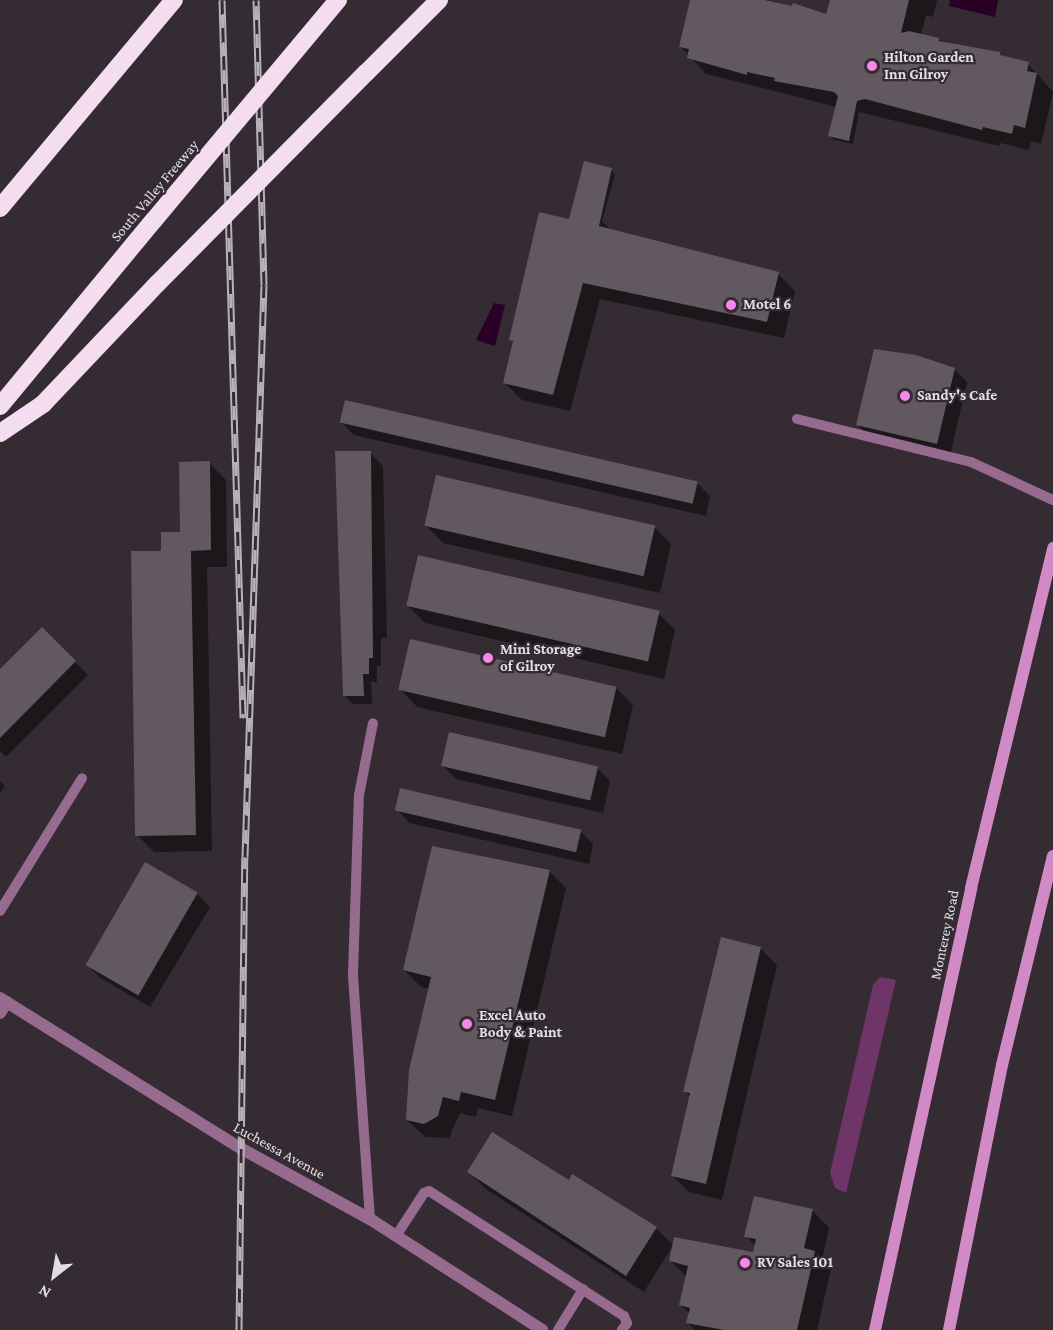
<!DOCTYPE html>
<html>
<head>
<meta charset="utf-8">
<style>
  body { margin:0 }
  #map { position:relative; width:1053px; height:1330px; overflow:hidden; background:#342b33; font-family:"Crimson Pro",serif }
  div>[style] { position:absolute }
  .green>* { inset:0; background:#6f3568 }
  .water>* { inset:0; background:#2b0027 }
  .shadow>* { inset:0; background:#0007 }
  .building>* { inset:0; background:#625860; transform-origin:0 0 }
  .service>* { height:10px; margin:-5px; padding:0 5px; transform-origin:5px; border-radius:5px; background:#976a8f }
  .minor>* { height:12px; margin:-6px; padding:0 6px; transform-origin:6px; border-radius:6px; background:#976a8f }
  .tertiary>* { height:12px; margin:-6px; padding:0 6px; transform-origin:6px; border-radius:6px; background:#976a8f }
  .secondary>* { height:12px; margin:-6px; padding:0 6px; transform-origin:6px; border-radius:6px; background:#d18ac6 }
  .motorway>* { height:18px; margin:-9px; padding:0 9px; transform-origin:9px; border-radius:9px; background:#f4ddf0 }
  .rail>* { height:7px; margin-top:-3.5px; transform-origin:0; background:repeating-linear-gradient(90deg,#342b33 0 14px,#b8b1b7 0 28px); box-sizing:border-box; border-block:2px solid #b8b1b7 }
  .motorway-bridge>* { height:18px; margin:-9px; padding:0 9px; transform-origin:9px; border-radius:9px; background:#f4ddf0 }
  .dots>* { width:16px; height:16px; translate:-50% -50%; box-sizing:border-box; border:3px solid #342b33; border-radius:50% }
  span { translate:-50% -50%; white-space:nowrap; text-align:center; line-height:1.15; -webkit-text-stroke:4.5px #342b33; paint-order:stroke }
  .poi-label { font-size:15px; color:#e4dee3; font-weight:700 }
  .left { translate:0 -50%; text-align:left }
  .street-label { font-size:15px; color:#e4dee3 }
  .north { position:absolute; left:24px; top:1246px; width:60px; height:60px; -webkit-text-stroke:4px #342b33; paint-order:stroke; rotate:211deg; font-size:16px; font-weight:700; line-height:24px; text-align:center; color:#e4dee3 }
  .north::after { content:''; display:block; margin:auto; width:21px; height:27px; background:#e4dee3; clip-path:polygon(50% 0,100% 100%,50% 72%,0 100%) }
</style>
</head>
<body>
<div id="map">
  <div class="green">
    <i style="clip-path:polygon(880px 977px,896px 980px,846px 1193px,835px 1188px,830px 1173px,873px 985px)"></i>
  </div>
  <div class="water">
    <i style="clip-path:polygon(950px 0,998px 0,995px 17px,949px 6px)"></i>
    <i style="clip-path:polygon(494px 303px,505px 305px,495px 346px,476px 340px)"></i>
  </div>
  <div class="shadow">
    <i style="clip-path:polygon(691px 0,767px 0,828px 16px,830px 0,937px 0,933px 17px,926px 15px,921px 35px,1028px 64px,1053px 92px,1041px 144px,1031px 141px,1029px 150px,1000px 143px,999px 146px,859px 112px,853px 144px,834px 140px,830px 136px,837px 107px,706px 74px,680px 46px)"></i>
    <i style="clip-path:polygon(611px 170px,615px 174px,602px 221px,611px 230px,778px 274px,795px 291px,784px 338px,600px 299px,570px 411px,522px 400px,505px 383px,514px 343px,510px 340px,570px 220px)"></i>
    <i style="clip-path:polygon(954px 369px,967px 382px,950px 456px,870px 437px,857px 424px)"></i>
    <i style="clip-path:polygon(341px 422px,697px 483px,710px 496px,706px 516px,354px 435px)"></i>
    <i style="clip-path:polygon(337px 453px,370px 453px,383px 466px,387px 638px,381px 638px,381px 666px,377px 666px,377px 682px,371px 682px,372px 704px,353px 704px,344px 695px)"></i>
    <i style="clip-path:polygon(209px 463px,226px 480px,227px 567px,207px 567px,212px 851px,154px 852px,137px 835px,163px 553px,182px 534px)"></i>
    <i style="clip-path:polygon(426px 526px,654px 527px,671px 544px,660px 593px,443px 543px)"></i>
    <i style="clip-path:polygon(408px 606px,658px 613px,675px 630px,664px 679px,425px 623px)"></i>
    <i style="clip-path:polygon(42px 629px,88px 675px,6px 757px,0 751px,0 671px)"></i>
    <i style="clip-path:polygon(616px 688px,633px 705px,622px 754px,417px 707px,400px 689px)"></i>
    <i style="clip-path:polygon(443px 766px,597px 768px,610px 781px,603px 813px,456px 779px)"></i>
    <i style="clip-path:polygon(0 781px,5px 786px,0 794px)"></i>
    <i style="clip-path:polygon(397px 810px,580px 831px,593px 844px,589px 864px,410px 823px)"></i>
    <i style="clip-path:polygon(549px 871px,566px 888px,512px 1116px,478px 1108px,476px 1117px,460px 1113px,449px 1138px,425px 1137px,407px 1120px,430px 989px,421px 987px,404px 970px)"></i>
    <i style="clip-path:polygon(197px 894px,210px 907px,150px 1007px,99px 977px,86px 964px)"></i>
    <i style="clip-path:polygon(760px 948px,777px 965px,722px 1200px,689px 1192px,672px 1175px,690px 1097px,685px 1091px)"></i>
    <i style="clip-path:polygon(469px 1172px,569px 1182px,656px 1228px,673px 1245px,644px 1292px,486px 1189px)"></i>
    <i style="clip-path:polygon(812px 1210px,829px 1228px,822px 1260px,831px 1269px,817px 1330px,695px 1330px,688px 1323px,690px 1314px,680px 1305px,687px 1277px,671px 1261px,754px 1254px,756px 1246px,746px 1236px)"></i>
  </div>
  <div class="building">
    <i style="clip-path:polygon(690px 0,765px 0,792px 6px,793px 3px,826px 14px,830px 0,909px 0,901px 33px,909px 31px,939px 38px,939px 41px,1000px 52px,1000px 55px,1029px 62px,1027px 71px,1037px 73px,1025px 128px,1014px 125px,1012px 134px,983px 127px,982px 130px,865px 99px,857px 101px,849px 141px,828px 136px,838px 96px,834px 92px,774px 81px,775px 78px,747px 72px,747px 75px,687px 58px,689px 49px,679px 47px)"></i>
    <i style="clip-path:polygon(584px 161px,612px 168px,599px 226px,779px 272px,767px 322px,583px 283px,553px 395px,503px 383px,513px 341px,509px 340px,539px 212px,569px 219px)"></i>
    <i style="clip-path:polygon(874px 349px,916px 355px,955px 368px,937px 444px,856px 425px)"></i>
    <i style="left:345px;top:400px;width:362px;height:23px;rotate:13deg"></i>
    <i style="clip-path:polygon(335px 451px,371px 451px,373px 658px,369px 658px,369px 674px,363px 674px,364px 696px,343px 696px)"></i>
    <i style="clip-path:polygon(210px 461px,211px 550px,191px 551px,196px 835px,135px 836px,131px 551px,161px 551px,161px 532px,180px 532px,179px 462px)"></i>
    <i style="left:436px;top:475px;width:225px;height:52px;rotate:13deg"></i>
    <i style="left:418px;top:555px;width:248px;height:52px;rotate:13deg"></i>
    <i style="clip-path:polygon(42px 627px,76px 661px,0 738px,0 669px)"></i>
    <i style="left:410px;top:639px;width:212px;height:52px;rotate:13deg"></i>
    <i style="left:449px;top:732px;width:153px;height:35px;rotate:13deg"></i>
    <i style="left:400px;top:788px;width:186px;height:23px;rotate:13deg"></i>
    <i style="clip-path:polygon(432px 846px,550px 870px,495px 1100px,461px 1092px,459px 1101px,443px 1097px,438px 1116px,424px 1124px,406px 1120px,409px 1070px,431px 977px,403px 970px)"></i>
    <i style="left:145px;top:862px;width:61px;height:119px;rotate:30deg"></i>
    <i style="clip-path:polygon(721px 937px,761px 947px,706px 1184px,671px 1176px,690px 1093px,683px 1092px)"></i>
    <i style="clip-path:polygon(492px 1132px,569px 1180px,572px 1174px,657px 1227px,626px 1276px,467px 1172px)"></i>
    <i style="clip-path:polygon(754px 1196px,813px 1209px,804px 1248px,815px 1251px,797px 1330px,724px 1330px,686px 1323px,690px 1308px,679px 1305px,688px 1266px,669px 1261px,674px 1237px,753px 1252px,756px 1239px,744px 1237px)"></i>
  </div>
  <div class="service">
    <i style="left:797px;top:419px;width:179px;rotate:13.9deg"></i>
    <i style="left:971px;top:462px;width:90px;rotate:24.9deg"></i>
    <i style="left:0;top:911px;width:156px;rotate:-58.3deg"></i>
    <i style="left:370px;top:1219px;width:247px;rotate:-94deg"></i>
    <i style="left:353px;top:973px;width:178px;rotate:-88.1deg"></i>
    <i style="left:359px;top:795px;width:73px;rotate:-79deg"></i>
    <i style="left:396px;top:1236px;width:51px;rotate:-56.9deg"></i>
    <i style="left:424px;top:1193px;width:5px;rotate:-22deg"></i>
    <i style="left:429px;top:1191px;width:232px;rotate:32.7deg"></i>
    <i style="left:624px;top:1316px;width:8px;rotate:67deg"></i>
    <i style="left:627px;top:1323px;width:9px;rotate:126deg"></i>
    <i style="left:558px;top:1330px;width:48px;rotate:-58.6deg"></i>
  </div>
  <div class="minor">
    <i style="left:0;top:1013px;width:13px;rotate:-58deg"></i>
  </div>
  <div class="tertiary">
    <i style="left:0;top:998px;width:285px;rotate:32deg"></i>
    <i style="left:242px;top:1149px;width:146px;rotate:28.7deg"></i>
    <i style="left:370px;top:1219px;width:205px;rotate:32.8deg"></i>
  </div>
  <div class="secondary">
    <i style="left:875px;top:1330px;width:452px;rotate:-77.7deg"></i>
    <i style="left:971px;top:888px;width:350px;rotate:-76.4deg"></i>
    <i style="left:949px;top:1330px;width:270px;rotate:-78.7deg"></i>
    <i style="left:1002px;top:1065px;width:215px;rotate:-76.3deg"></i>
  </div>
  <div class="motorway">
    <i style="left:367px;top:72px;width:102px;rotate:-45deg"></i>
    <i style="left:0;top:208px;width:271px;rotate:-50.1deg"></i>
    <i style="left:0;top:406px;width:241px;rotate:-50.4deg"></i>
    <i style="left:0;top:433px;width:52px;rotate:-34deg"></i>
    <i style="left:43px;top:404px;width:166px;rotate:-46.5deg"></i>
  </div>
  <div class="rail">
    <i style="left:222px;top:0;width:718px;rotate:88.32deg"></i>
    <i style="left:239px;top:1330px;width:473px;rotate:-89.3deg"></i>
    <i style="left:245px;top:857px;width:572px;rotate:-88.1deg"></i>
    <i style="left:264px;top:285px;width:285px;rotate:-91.6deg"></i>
  </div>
  <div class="motorway-bridge">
    <i style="left:154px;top:220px;width:287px;rotate:-50.1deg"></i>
    <i style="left:157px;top:284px;width:298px;rotate:-45.3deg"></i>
  </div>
  <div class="dots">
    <i style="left:872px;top:66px;background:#f987e9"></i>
    <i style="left:731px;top:305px;background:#f987e9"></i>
    <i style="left:905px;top:396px;background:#f987e9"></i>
    <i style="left:488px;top:658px;background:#f987e9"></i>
    <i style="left:467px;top:1024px;background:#f987e9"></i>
    <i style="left:745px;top:1263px;background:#f987e9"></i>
  </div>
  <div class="poi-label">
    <span class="left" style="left:884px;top:66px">Hilton Garden<br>Inn Gilroy</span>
    <span class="left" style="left:743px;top:305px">Motel 6</span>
    <span class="left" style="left:917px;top:396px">Sandy's Cafe</span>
    <span class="left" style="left:500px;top:658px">Mini Storage<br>of Gilroy</span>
    <span class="left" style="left:479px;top:1024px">Excel Auto<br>Body &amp; Paint</span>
    <span class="left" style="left:757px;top:1263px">RV Sales 101</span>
  </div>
  <div class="street-label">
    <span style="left:155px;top:191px;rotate:-50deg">South Valley Freeway</span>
    <span style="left:945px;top:935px;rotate:-78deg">Monterey Road</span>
    <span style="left:279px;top:1151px;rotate:29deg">Luchessa Avenue</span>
  </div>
  <div class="north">N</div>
</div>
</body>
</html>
